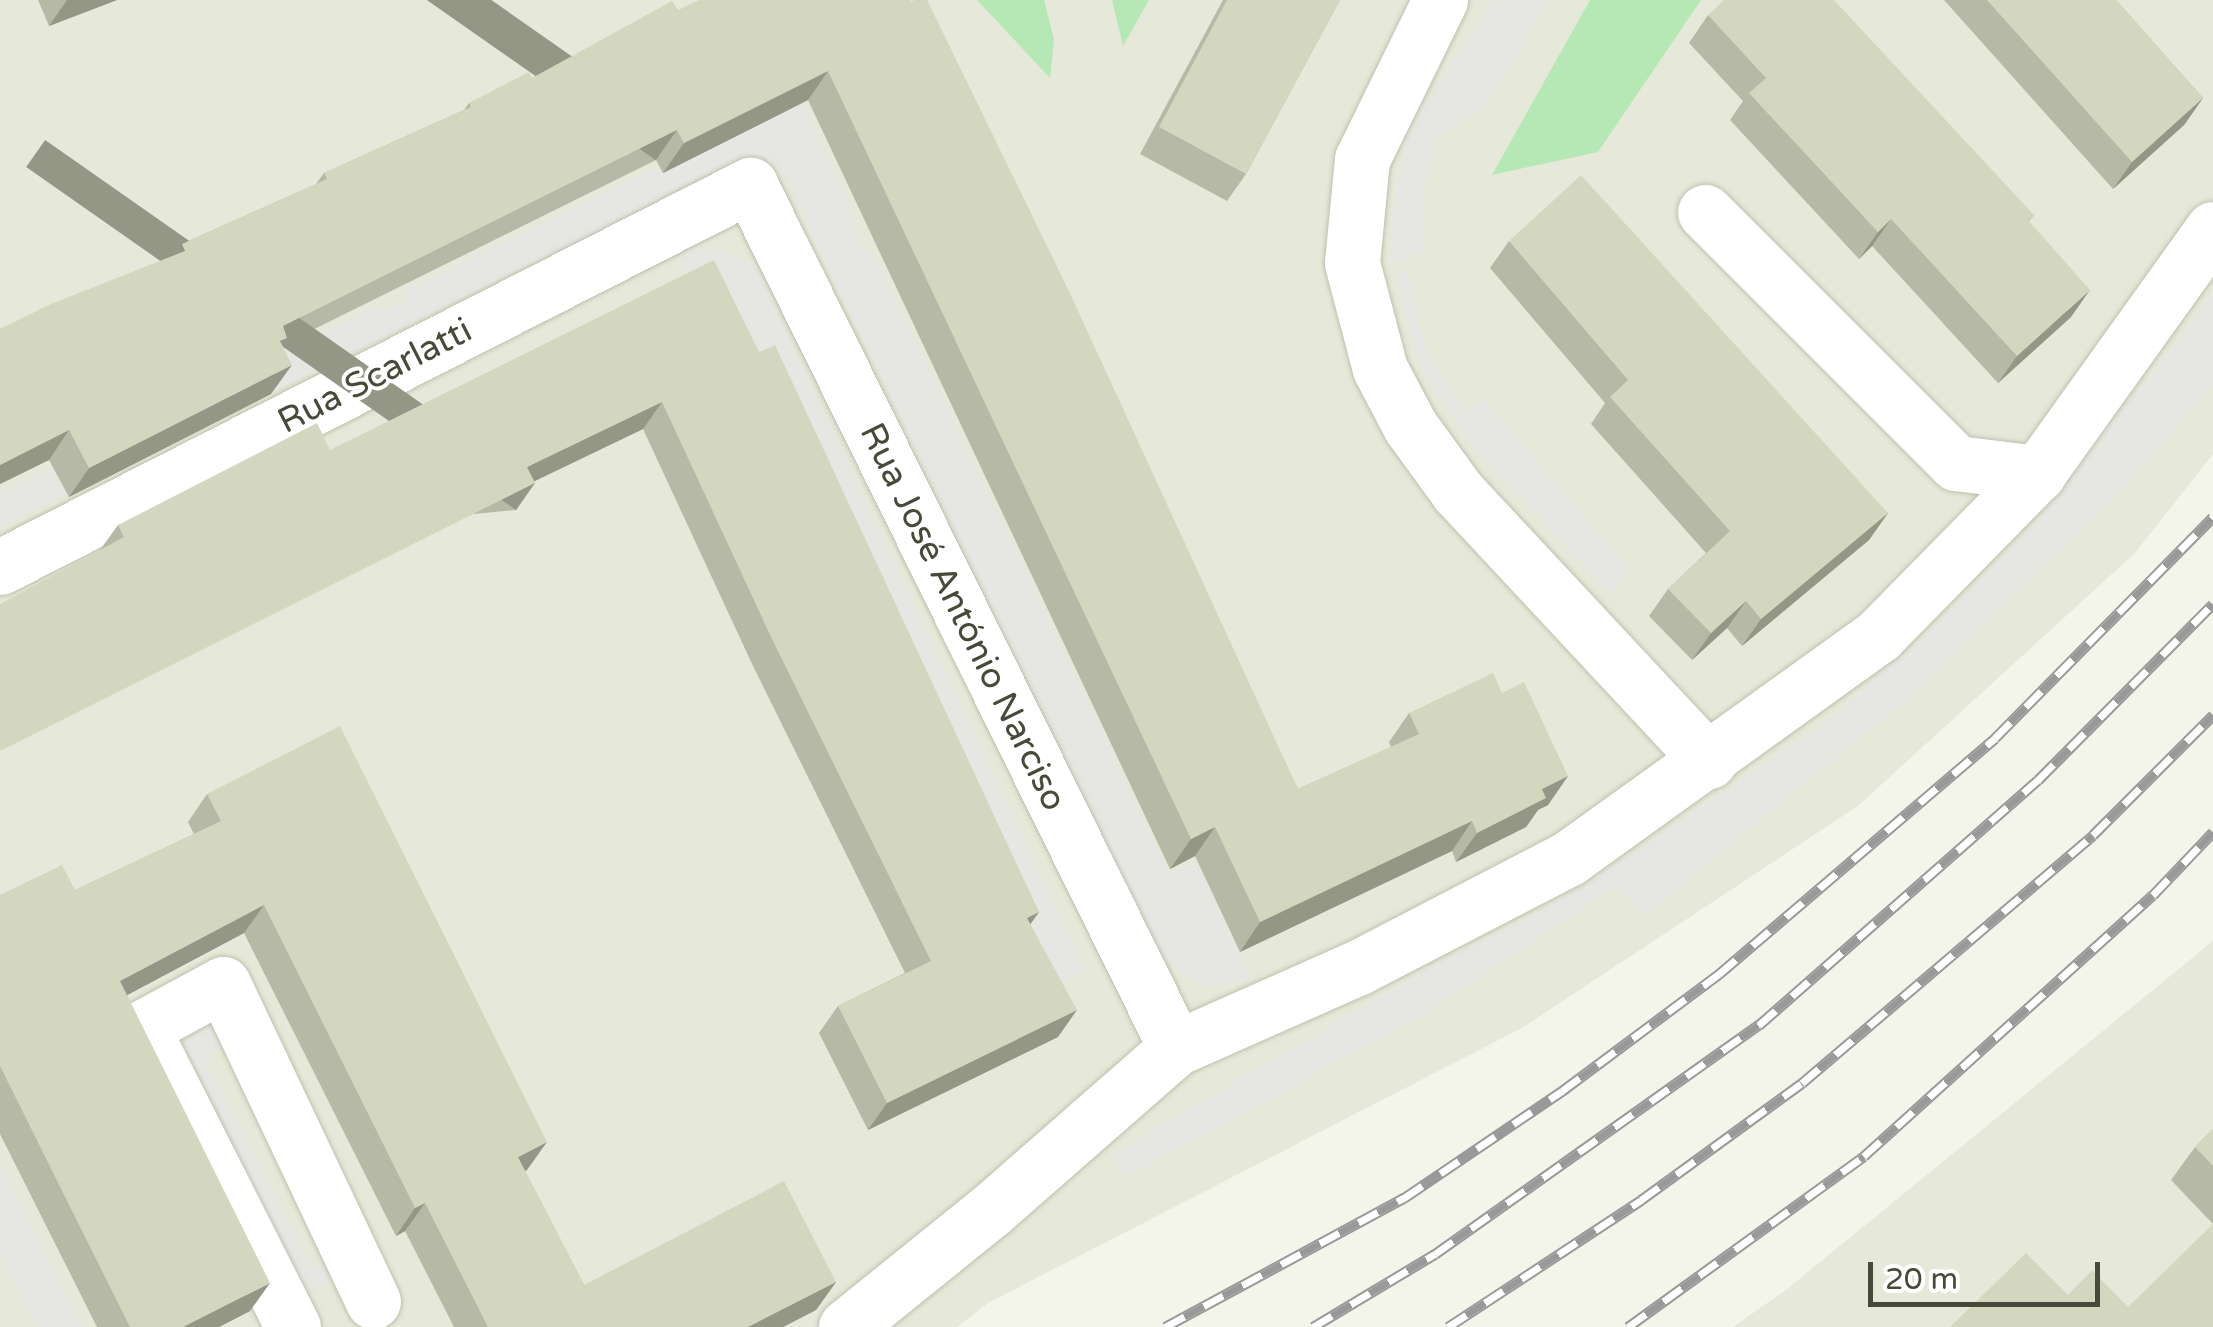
<!DOCTYPE html>
<html>
<head>
<meta charset="utf-8">
<style>
  body { margin:0 }
  #map { position:relative; width:2213px; height:1327px; overflow:hidden; background:#f3f5eb; font-family:"Varela Round",sans-serif }
  div>[style] { position:absolute }
  .residential>* { inset:0; background:#e6e9d9 }
  .green>* { inset:0; background:#b6e8b5 }
  .parking>* { inset:0; background:#e6e7e2 }
  .roads { filter:drop-shadow(0 0 2px #bdc1ad) drop-shadow(0 0 2px #bdc1ad) }
  .street>* { height:55px; margin:-27.5px; padding:0 27.5px; transform-origin:27.5px; border-radius:27.5px; background:#fff }
  .rail>* { height:11px; margin-top:-5.5px; transform-origin:0; background:repeating-linear-gradient(90deg,#fff 0 22px,#999 0 44px); box-sizing:border-box; border-block:2px solid #999 }
  .wall>* { inset:0; background:#b6b9a5 }
  .shaded-wall>* { inset:0; background:#949686; transform-origin:0 0 }
  .building>* { inset:0; background:#d4d7c0 }
  span { translate:-50% -50%; white-space:nowrap; text-align:center; line-height:1.15; -webkit-text-stroke:8px #fff; paint-order:stroke }
  .street-label { font-size:35px; color:#474a39 }
  .scale { position:absolute; left:1868px; top:1262px; width:232px; height:45px; box-sizing:border-box; border:5px solid #474a39; border-top:0; padding-left:12px; font-size:30px; line-height:35px; white-space:nowrap; color:#474a39; -webkit-text-stroke:8px #fff; paint-order:stroke }
</style>
</head>
<body>
<div id="map">
  <div class="residential">
    <i style="clip-path:polygon(0 0,2213px 0,2213px 454px,2135px 553px,1858px 806px,1522px 1028px,988px 1303px,957px 1327px,0 1327px)"></i>
    <i style="clip-path:polygon(2213px 941px,2213px 1327px,1733px 1327px,1787px 1289px)"></i>
  </div>
  <div class="green">
    <i style="clip-path:polygon(977px 0,1044px 0,1054px 40px,1050px 78px)"></i>
    <i style="clip-path:polygon(1112px 0,1149px 0,1123px 46px)"></i>
    <i style="clip-path:polygon(1590px 0,1701px 0,1598px 152px,1492px 175px)"></i>
  </div>
  <div class="parking">
    <i style="clip-path:polygon(1492px 0,1549px 0,1484px 108px,1437px 136px,1425px 185px,1423px 252px,1393px 264px,1390px 235px,1396px 188px,1407px 145px,1423px 109px)"></i>
    <i style="clip-path:polygon(798px 94px,853px 210px,848px 213px,865px 253px,872px 250px,1169px 873px,1195px 862px,1240px 953px,1250px 979px,1245px 982px,1200px 986px,1162px 960px,1106px 855px,781px 169px,772px 161px,758px 158px,522px 269px,0 527px,0 492px,52px 466px,55px 471px,372px 307px,375px 313px,406px 298px,404px 291px,659px 164px,664px 172px,724px 142px)"></i>
    <i style="clip-path:polygon(692px 249px,722px 249px,757px 270px,1086px 972px,1055px 983px,677px 254px)"></i>
    <i style="clip-path:polygon(1408px 271px,1427px 351px,1463px 412px,1483px 398px,1629px 569px,1611px 595px,1476px 450px,1431px 386px,1416px 354px,1395px 276px)"></i>
    <i style="clip-path:polygon(2213px 295px,2213px 385px,2126px 485px,1916px 692px,1645px 915px,1617px 886px,1417px 1018px,1126px 1178px,1111px 1155px,1411px 978px,1584px 886px,1834px 716px,1960px 600px,2035px 522px)"></i>
    <i style="clip-path:polygon(evenodd,208px 1017px,356px 1273px,308px 1293px,181px 1048px,186px 1029px,208px 1017px,222px 1050px,229px 1054px,327px 1257px,323px 1268px,312px 1266px,208px 1065px,213px 1051px,222px 1050px)"></i>
    <i style="clip-path:polygon(0 1163px,83px 1327px,37px 1327px,0 1257px)"></i>
  </div>
  <div class="roads">
    <div class="street">
      <i style="left:1440px;top:0;width:177px;rotate:116.1deg"></i>
      <i style="left:1362px;top:159px;width:104px;rotate:95.5deg"></i>
      <i style="left:1352px;top:263px;width:110px;rotate:75.2deg"></i>
      <i style="left:1380px;top:369px;width:64px;rotate:62.2deg"></i>
      <i style="left:1410px;top:426px;width:82px;rotate:54deg"></i>
      <i style="left:1458px;top:492px;width:368px;rotate:47deg"></i>
      <i style="left:1705px;top:212px;width:355px;rotate:45deg"></i>
      <i style="left:1956px;top:463px;width:83px;rotate:7deg"></i>
      <i style="left:0;top:567px;width:842px;rotate:-26.99deg"></i>
      <i style="left:750px;top:185px;width:962px;rotate:63.73deg"></i>
      <i style="left:293px;top:1327px;width:335px;rotate:-116.8deg"></i>
      <i style="left:142px;top:1028px;width:92px;rotate:-28.5deg"></i>
      <i style="left:223px;top:984px;width:351px;rotate:64.7deg"></i>
      <i style="left:846px;top:1327px;width:186px;rotate:-38.9deg"></i>
      <i style="left:991px;top:1210px;width:246px;rotate:-41.2deg"></i>
      <i style="left:1176px;top:1048px;width:200px;rotate:-23.9deg"></i>
      <i style="left:1359px;top:967px;width:237px;rotate:-27.4deg"></i>
      <i style="left:1569px;top:858px;width:382px;rotate:-35.7deg"></i>
      <i style="left:1879px;top:635px;width:227px;rotate:-45.5deg"></i>
      <i style="left:2038px;top:473px;width:300px;rotate:-54.4deg"></i>
    </div>
  </div>
  <div class="rail">
    <i style="left:1165px;top:1327px;width:272px;rotate:-28.4deg"></i>
    <i style="left:1404px;top:1198px;width:191px;rotate:-34.1deg"></i>
    <i style="left:1562px;top:1091px;width:196px;rotate:-36.7deg"></i>
    <i style="left:1719px;top:974px;width:363px;rotate:-40.5deg"></i>
    <i style="left:1995px;top:738px;width:310px;rotate:-45.4deg"></i>
    <i style="left:1313px;top:1327px;width:142px;rotate:-30.9deg"></i>
    <i style="left:1435px;top:1254px;width:397px;rotate:-35.3deg"></i>
    <i style="left:1759px;top:1025px;width:371px;rotate:-41.3deg"></i>
    <i style="left:2038px;top:780px;width:248px;rotate:-45.2deg"></i>
    <i style="left:1448px;top:1327px;width:231px;rotate:-33.3deg"></i>
    <i style="left:1641px;top:1200px;width:199px;rotate:-36deg"></i>
    <i style="left:1802px;top:1083px;width:382px;rotate:-40.4deg"></i>
    <i style="left:2093px;top:835px;width:170px;rotate:-45deg"></i>
    <i style="left:1628px;top:1327px;width:291px;rotate:-35.9deg"></i>
    <i style="left:1864px;top:1156px;width:389px;rotate:-42.1deg"></i>
    <i style="left:2153px;top:895px;width:87px;rotate:-46.4deg"></i>
  </div>
  <div class="wall">
    <i style="clip-path:polygon(38px 0,117px 0,49px 26px)"></i>
    <i style="clip-path:polygon(910px 0,1298px 789px,1391px 747px,1389px 742px,1409px 713px,1502px 693px,1568px 776px,1548px 805px,1538px 810px,1526px 827px,1456px 862px,1452px 851px,1240px 952px,1195px 856px,1170px 869px,808px 100px,663px 173px,656px 160px,282px 345px,271px 394px,69px 497px,49px 460px,0 484px,0 329px,174px 256px,182px 244px,316px 184px,324px 173px,464px 110px,469px 103px,532px 78px,678px 10px)"></i>
    <i style="clip-path:polygon(1223px 0,1340px 0,1246px 174px,1227px 201px,1140px 154px)"></i>
    <i style="clip-path:polygon(1944px 0,2116px 0,2203px 98px,2184px 125px,2113px 189px)"></i>
    <i style="clip-path:polygon(1708px 15px,2034px 215px,2029px 221px,2071px 317px,1998px 383px,1872px 246px,1859px 259px,1730px 120px,1743px 101px,1689px 43px)"></i>
    <i style="clip-path:polygon(1509px 241px,1888px 513px,1869px 540px,1742px 646px,1727px 628px,1692px 660px,1649px 616px,1668px 589px,1706px 553px,1591px 424px,1605px 403px,1490px 268px)"></i>
    <i style="clip-path:polygon(759px 352px,1039px 912px,1030px 924px,1058px 1037px,868px 1130px,819px 1033px,838px 1006px,905px 973px,753px 666px,643px 429px,534px 481px,516px 510px,100px 550px,118px 525px,330px 450px)"></i>
    <i style="clip-path:polygon(207px 794px,527px 1170px,525px 1171px,584px 1285px,836px 1282px,816px 1310px,783px 1327px,454px 1327px,405px 1231px,396px 1236px,244px 933px,127px 995px,250px 1311px,219px 1327px,97px 1327px,0 1134px,0 895px,75px 890px,194px 834px,188px 822px)"></i>
    <i style="clip-path:polygon(2213px 1129px,2213px 1224px,2171px 1180px,2195px 1147px)"></i>
  </div>
  <div class="shaded-wall">
    <i style="clip-path:polygon(67px 0,117px 0,49px 26px)"></i>
    <i style="clip-path:polygon(828px 71px,808px 100px,663px 173px,684px 143px)"></i>
    <i style="clip-path:polygon(2203px 98px,2184px 125px,2113px 189px,2132px 162px)"></i>
    <i style="left:677px;top:130px;width:37px;height:440px;rotate:125deg"></i>
    <i style="clip-path:polygon(1891px 219px,1872px 246px,1859px 259px,1878px 232px)"></i>
    <i style="clip-path:polygon(2090px 290px,2071px 317px,1998px 383px,2017px 356px)"></i>
    <i style="clip-path:polygon(292px 365px,271px 394px,69px 497px,89px 468px)"></i>
    <i style="clip-path:polygon(662px 402px,643px 429px,508px 494px,527px 467px)"></i>
    <i style="clip-path:polygon(69px 430px,49px 460px,0 484px,0 465px)"></i>
    <i style="left:535px;top:483px;width:33px;height:598px;rotate:125deg"></i>
    <i style="clip-path:polygon(1888px 513px,1869px 540px,1742px 646px,1761px 619px)"></i>
    <i style="clip-path:polygon(1746px 601px,1727px 628px,1692px 660px,1711px 633px)"></i>
    <i style="clip-path:polygon(1568px 776px,1548px 805px,1538px 810px,1526px 827px,1456px 862px,1477px 833px,1542px 789px)"></i>
    <i style="clip-path:polygon(1472px 821px,1452px 851px,1240px 952px,1260px 922px)"></i>
    <i style="clip-path:polygon(1215px 827px,1195px 856px,1170px 869px,1191px 839px)"></i>
    <i style="clip-path:polygon(264px 905px,244px 933px,101px 1009px,120px 981px)"></i>
    <i style="clip-path:polygon(1039px 912px,1020px 939px,1027px 918px)"></i>
    <i style="clip-path:polygon(1077px 1010px,1058px 1037px,868px 1130px,887px 1103px)"></i>
    <i style="clip-path:polygon(547px 1142px,527px 1170px,498px 1185px,518px 1157px)"></i>
    <i style="clip-path:polygon(425px 1203px,405px 1231px,396px 1236px,415px 1208px)"></i>
    <i style="clip-path:polygon(836px 1282px,816px 1310px,783px 1327px,748px 1327px)"></i>
    <i style="clip-path:polygon(270px 1283px,250px 1311px,219px 1327px,183px 1327px)"></i>
  </div>
  <div class="building">
    <i style="clip-path:polygon(699px 0,910px 0,911px 2px,914px 0,927px 0,1067px 287px,1298px 789px,1419px 734px,1409px 713px,1493px 673px,1502px 693px,1524px 682px,1568px 776px,1542px 789px,1546px 798px,1477px 833px,1472px 821px,1260px 922px,1215px 827px,1191px 839px,828px 71px,684px 143px,677px 130px,283px 326px,287px 338px,280px 341px,292px 365px,89px 468px,69px 430px,0 465px,0 329px,51px 304px,185px 251px,182px 244px,327px 179px,324px 173px,471px 107px,469px 103px,529px 72px,532px 78px,672px 1px,678px 10px)"></i>
    <i style="clip-path:polygon(1227px 0,1340px 0,1246px 174px,1159px 127px)"></i>
    <i style="clip-path:polygon(1724px 0,1834px 0,2034px 215px,2028px 220px,2090px 290px,2017px 356px,1891px 219px,1878px 232px,1749px 93px,1766px 78px,1708px 15px)"></i>
    <i style="clip-path:polygon(1987px 0,2116px 0,2203px 98px,2132px 162px)"></i>
    <i style="clip-path:polygon(1581px 175px,1888px 513px,1761px 619px,1746px 601px,1711px 633px,1668px 589px,1730px 531px,1610px 397px,1628px 380px,1509px 241px)"></i>
    <i style="clip-path:polygon(714px 260px,759px 352px,775px 345px,1039px 912px,1027px 918px,1077px 1010px,887px 1103px,838px 1006px,931px 961px,772px 639px,662px 402px,527px 467px,535px 483px,0 751px,0 604px,124px 537px,118px 525px,317px 423px,330px 450px)"></i>
    <i style="clip-path:polygon(340px 726px,547px 1142px,518px 1157px,584px 1285px,784px 1181px,836px 1282px,748px 1327px,488px 1327px,425px 1203px,415px 1208px,264px 905px,120px 981px,270px 1283px,183px 1327px,130px 1327px,0 1066px,0 895px,62px 865px,75px 890px,221px 821px,207px 794px)"></i>
    <i style="clip-path:polygon(2213px 1129px,2213px 1166px,2195px 1147px)"></i>
    <i style="clip-path:polygon(2213px 1224px,2213px 1327px,1950px 1327px,2026px 1253px,2068px 1295px,2092px 1270px,2128px 1307px)"></i>
  </div>
  <div class="street-label">
    <span style="left:375px;top:376px;rotate:-27deg">Rua Scarlatti</span>
    <span style="left:963px;top:617px;rotate:64deg">Rua José António Narciso</span>
  </div>
  <div class="scale">20 m</div>
</div>
</body>
</html>
